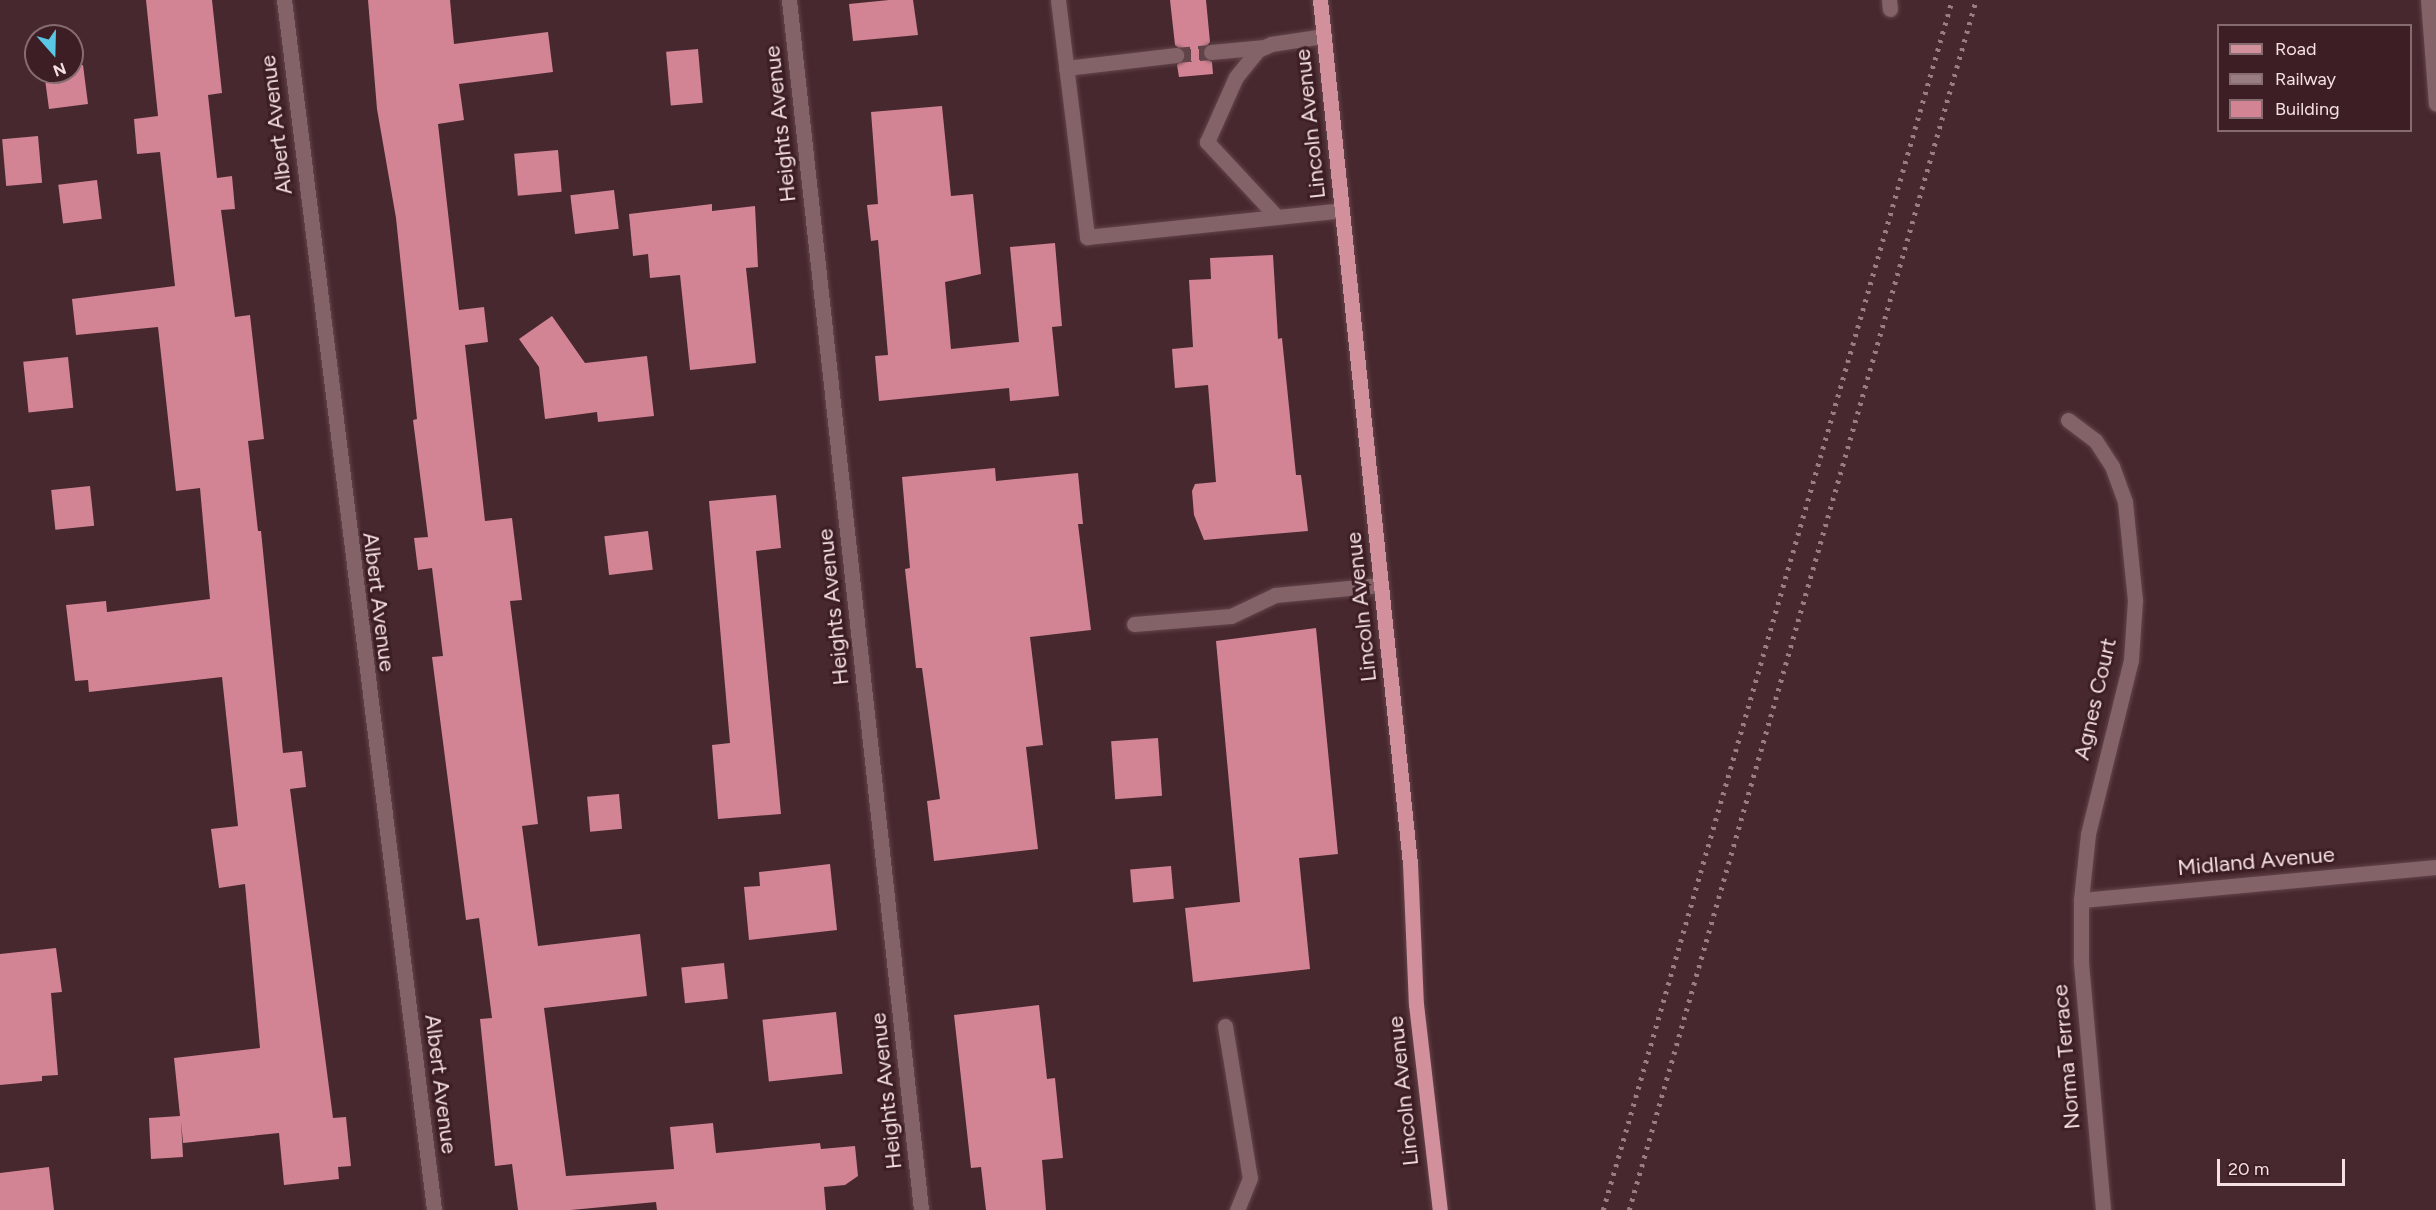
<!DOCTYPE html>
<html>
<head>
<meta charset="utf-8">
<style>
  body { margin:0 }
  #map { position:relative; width:2436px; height:1210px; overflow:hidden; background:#47282e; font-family:Figtree,sans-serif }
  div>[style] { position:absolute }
  .building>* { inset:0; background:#d28494; transform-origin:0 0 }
  .minor-tunnel>* { height:15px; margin-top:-7.5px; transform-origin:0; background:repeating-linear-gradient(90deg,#614449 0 15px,transparent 0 23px) }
  .roads { filter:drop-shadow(0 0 2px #63454b) drop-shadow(0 0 2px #63454b) }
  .minor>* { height:15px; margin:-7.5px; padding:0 7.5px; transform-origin:7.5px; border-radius:7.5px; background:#836268 }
  .major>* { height:15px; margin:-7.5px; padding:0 7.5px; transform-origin:7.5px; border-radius:7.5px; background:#d28f9c }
  .rail>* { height:4.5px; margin-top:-2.25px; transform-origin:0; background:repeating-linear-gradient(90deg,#987d82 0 3px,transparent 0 9px) }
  span { translate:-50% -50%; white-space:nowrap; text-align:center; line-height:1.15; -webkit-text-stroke:6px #3c1e24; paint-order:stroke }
  .street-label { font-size:22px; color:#f5e0e3 }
  .legend { position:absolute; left:2217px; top:24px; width:195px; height:108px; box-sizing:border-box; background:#3c1e24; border:2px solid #866c70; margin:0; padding:8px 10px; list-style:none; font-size:18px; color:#f5e0e3 }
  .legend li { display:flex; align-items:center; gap:12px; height:30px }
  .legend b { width:30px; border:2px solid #866c70 }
  .north { position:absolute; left:24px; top:24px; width:60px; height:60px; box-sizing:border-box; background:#3c1e24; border:2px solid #866c70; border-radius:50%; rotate:160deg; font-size:16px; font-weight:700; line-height:24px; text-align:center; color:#f5e0e3 }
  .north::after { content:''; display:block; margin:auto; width:21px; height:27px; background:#59c8e4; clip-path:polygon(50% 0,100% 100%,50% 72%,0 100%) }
  .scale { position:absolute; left:2217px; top:1159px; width:128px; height:27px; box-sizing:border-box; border:3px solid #f5e0e3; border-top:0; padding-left:8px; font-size:18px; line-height:21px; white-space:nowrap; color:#f5e0e3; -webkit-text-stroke:4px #3c1e24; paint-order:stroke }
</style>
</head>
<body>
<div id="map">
  <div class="building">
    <i style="clip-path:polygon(146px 0,212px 0,222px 93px,208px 95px,217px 178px,232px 176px,235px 209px,221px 210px,235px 317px,250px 315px,264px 439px,248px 441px,258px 531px,261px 531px,283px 753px,302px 751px,306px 787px,290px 789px,333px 1118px,346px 1117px,351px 1166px,338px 1167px,339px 1179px,284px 1185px,279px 1133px,183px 1143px,181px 1121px,183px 1157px,151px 1159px,149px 1118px,180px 1116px,174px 1058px,260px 1048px,245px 884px,219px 888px,211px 829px,238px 826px,222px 677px,89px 692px,88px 680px,75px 681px,66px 605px,106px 601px,107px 612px,210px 599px,200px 488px,176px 491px,158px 327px,76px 335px,72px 299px,175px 286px,160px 152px,137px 154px,134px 119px,158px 116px)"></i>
    <i style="clip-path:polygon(368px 0,450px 0,454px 44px,548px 32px,553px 72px,459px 84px,464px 120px,438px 124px,459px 310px,484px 307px,488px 342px,465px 345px,485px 521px,512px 518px,522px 600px,510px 601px,538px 824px,522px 826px,538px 946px,640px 934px,647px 996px,544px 1008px,566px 1176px,674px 1169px,670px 1127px,713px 1123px,716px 1153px,820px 1143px,821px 1149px,855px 1146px,858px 1176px,845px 1185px,824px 1187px,826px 1210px,657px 1210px,656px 1202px,571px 1210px,518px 1210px,512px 1164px,495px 1166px,480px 1019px,492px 1018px,479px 918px,466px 920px,432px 657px,443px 656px,432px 568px,418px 570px,414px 538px,428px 537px,413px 420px,417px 419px,396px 218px,377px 109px)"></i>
    <i style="clip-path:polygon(889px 0,913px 0,918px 35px,853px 41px,849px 4px)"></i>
    <i style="clip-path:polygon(1170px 0,1206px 0,1210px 42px,1201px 53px,1212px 62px,1213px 74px,1179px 77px,1177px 65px,1186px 54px,1175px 45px)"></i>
    <i style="left:698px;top:49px;width:54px;height:32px;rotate:85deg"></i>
    <i style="clip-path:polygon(83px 65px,88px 104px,49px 109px,44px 72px,72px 72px,72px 66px)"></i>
    <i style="clip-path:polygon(942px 106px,951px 196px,973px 194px,981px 274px,945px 282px,951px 349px,1019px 342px,1010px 247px,1055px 243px,1062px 326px,1052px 327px,1059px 396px,1010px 401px,1009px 388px,879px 401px,875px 356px,888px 355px,878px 240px,871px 241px,867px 205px,878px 204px,871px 112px)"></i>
    <i style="left:38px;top:136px;width:47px;height:36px;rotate:85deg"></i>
    <i style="left:558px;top:150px;width:42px;height:44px;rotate:85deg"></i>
    <i style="left:97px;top:180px;width:39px;height:39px;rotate:83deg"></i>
    <i style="left:614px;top:190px;width:39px;height:44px;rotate:83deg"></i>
    <i style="clip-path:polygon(712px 204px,712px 211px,755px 206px,758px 267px,746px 268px,756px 363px,690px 370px,680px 275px,650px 278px,648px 254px,633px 256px,629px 214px)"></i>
    <i style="clip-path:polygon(1273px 255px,1278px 339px,1282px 338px,1296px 475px,1301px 475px,1308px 531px,1204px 540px,1194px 515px,1192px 491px,1195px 484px,1216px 482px,1208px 385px,1175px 388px,1172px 349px,1193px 347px,1189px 280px,1211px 279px,1210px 258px)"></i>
    <i style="clip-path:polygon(552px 316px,585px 363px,647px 356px,654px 416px,598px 422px,597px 412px,545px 419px,539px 367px,519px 339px)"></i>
    <i style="left:68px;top:357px;width:51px;height:45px;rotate:84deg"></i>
    <i style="clip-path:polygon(995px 468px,996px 481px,1078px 473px,1083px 524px,1078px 524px,1091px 630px,1030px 637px,1043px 745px,1026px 747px,1038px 849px,934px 861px,927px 801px,940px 799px,922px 668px,916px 668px,905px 569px,910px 568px,902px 477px)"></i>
    <i style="left:90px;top:486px;width:40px;height:39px;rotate:84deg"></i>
    <i style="clip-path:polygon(776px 495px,781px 548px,756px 551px,781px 814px,718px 819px,712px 745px,730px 743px,709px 501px)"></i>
    <i style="left:648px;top:531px;width:39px;height:44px;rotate:83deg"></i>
    <i style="clip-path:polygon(1316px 628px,1338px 854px,1299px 858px,1310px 969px,1193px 982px,1185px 908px,1240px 902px,1216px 641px)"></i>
    <i style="left:1158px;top:738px;width:58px;height:47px;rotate:86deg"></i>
    <i style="left:619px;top:794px;width:35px;height:32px;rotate:85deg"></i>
    <i style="clip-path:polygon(830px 864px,837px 930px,749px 940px,744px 887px,760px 886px,759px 872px)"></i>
    <i style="left:1171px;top:866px;width:33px;height:41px;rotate:85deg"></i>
    <i style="clip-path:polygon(56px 948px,62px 992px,51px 993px,58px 1075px,42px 1076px,42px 1081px,0 1085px,0 954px)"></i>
    <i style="left:724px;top:963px;width:36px;height:43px;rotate:84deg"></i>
    <i style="clip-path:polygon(1039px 1005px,1047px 1079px,1055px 1078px,1063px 1158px,1042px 1160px,1046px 1210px,986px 1210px,981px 1167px,971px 1168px,954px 1015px)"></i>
    <i style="left:836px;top:1012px;width:62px;height:74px;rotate:84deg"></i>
    <i style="clip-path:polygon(49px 1167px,54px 1210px,0 1210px,0 1173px)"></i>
  </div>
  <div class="minor-tunnel">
    <i style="left:1176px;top:55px;width:35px;rotate:-5deg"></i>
  </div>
  <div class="roads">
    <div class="minor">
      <i style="left:284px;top:0;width:1219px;rotate:82.93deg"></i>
      <i style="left:789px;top:0;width:1217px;rotate:83.77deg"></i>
      <i style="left:1058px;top:0;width:239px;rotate:83deg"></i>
      <i style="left:1087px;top:237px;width:256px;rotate:-6deg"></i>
      <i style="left:1889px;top:0;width:9px;rotate:84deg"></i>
      <i style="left:2428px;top:0;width:104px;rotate:85.6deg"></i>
      <i style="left:1211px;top:52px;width:54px;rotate:-5.3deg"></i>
      <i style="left:1066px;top:68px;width:111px;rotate:-6.7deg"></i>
      <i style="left:1277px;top:217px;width:103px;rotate:-133deg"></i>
      <i style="left:1207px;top:142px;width:71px;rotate:-66deg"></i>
      <i style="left:1236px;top:77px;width:35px;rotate:-51deg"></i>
      <i style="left:1258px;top:50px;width:14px;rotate:-25deg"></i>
      <i style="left:1271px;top:44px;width:54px;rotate:-8.6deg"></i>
      <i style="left:2068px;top:420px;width:34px;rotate:37deg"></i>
      <i style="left:2095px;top:440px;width:31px;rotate:57deg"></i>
      <i style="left:2112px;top:466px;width:38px;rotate:70deg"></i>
      <i style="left:2125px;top:502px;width:99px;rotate:84.2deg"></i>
      <i style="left:2135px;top:600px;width:60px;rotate:93.8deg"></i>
      <i style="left:2131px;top:660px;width:179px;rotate:103.9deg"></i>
      <i style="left:2088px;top:834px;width:66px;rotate:96.1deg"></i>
      <i style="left:2081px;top:900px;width:63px;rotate:90deg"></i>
      <i style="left:2081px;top:963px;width:248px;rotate:84.9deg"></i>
      <i style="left:1134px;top:624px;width:97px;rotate:-4.7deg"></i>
      <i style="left:1231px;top:616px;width:49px;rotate:-25.5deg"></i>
      <i style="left:1275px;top:595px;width:106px;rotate:-5.4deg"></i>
      <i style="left:2081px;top:900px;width:357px;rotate:-5.3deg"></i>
      <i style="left:1225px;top:1026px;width:154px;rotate:80.7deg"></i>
      <i style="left:1250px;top:1178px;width:35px;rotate:112deg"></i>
    </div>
    <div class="major">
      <i style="left:1320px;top:0;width:868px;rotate:84.05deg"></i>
      <i style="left:1410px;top:863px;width:141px;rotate:87.6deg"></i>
      <i style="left:1416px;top:1004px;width:207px;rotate:83.4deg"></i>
    </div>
  </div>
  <div class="rail">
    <i style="left:1603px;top:1210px;width:1259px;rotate:-73.91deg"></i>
    <i style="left:1629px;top:1210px;width:1259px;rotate:-74deg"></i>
  </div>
  <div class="street-label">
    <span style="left:780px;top:124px;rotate:-96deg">Heights Avenue</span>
    <span style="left:1310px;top:124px;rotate:-96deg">Lincoln Avenue</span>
    <span style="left:276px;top:125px;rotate:-97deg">Albert Avenue</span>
    <span style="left:379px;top:602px;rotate:83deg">Albert Avenue</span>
    <span style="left:833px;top:607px;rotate:-96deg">Heights Avenue</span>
    <span style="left:1361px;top:607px;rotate:-96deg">Lincoln Avenue</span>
    <span style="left:2095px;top:699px;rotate:-77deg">Agnes Court</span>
    <span style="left:2256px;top:861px;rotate:-5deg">Midland Avenue</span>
    <span style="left:2066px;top:1057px;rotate:-95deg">Norma Terrace</span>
    <span style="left:441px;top:1084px;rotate:83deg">Albert Avenue</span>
    <span style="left:886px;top:1091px;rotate:-96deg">Heights Avenue</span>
    <span style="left:1403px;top:1091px;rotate:-96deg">Lincoln Avenue</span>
  </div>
  <ul class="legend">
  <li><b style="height:8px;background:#d28f9c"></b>Road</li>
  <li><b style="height:8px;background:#987d82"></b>Railway</li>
  <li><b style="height:16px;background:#d28494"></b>Building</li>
  </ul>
  <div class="north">N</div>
  <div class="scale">20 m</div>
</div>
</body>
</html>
